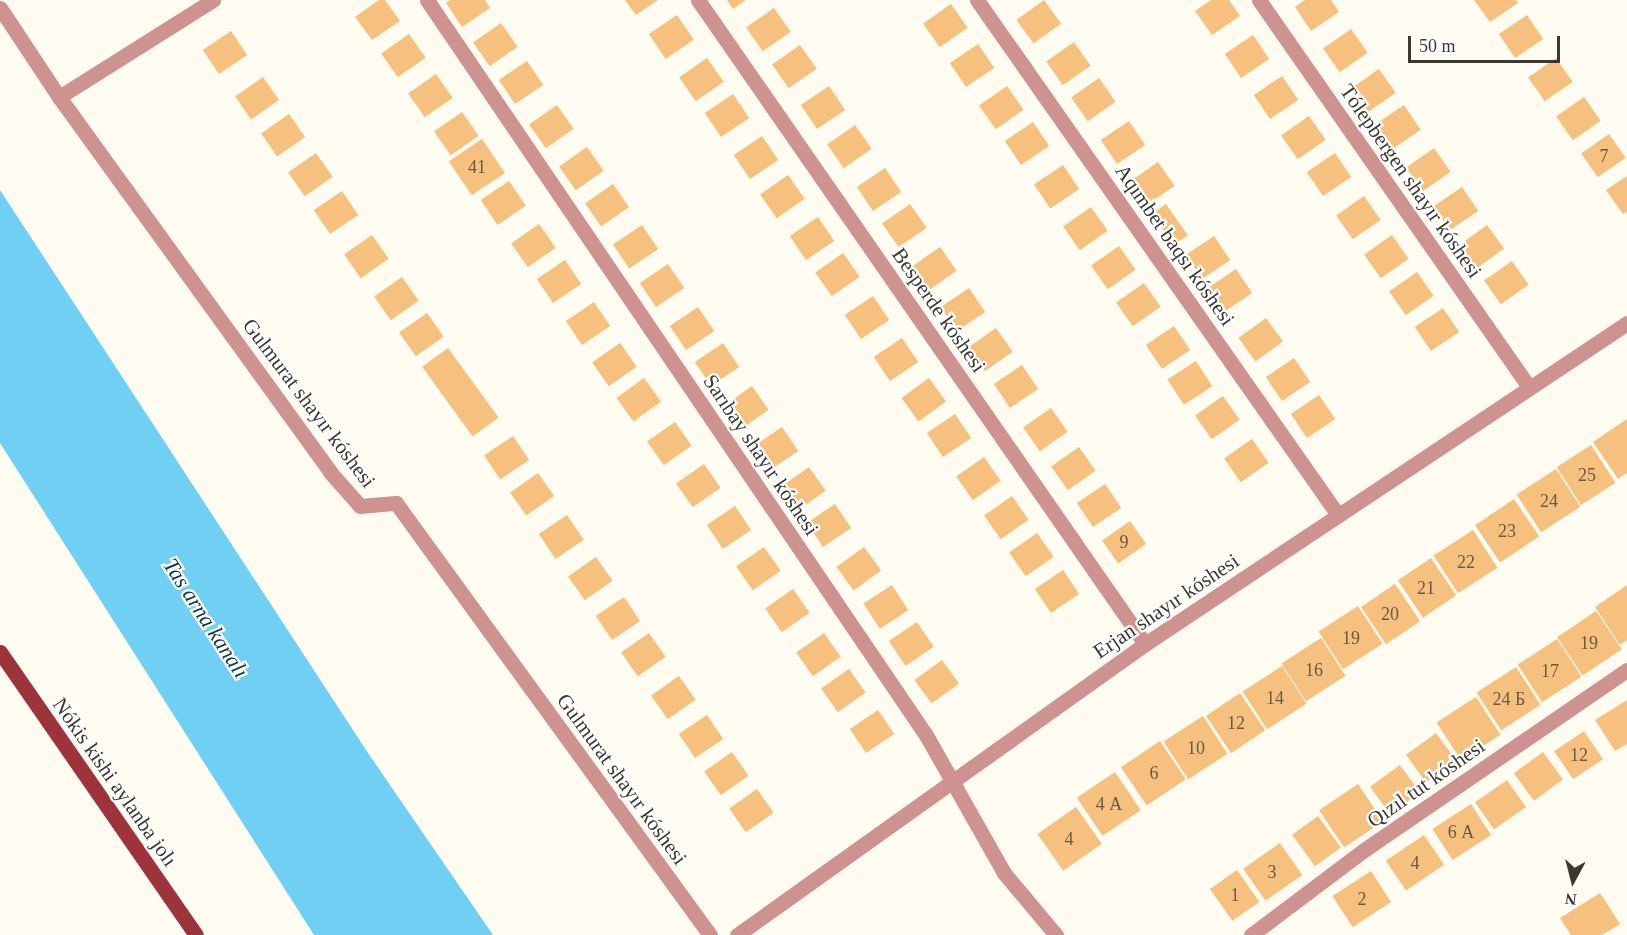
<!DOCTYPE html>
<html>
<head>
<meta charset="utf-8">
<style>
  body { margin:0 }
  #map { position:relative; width:1627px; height:935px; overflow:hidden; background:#fefbf0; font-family:"Times New Roman",serif }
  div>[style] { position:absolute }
  .water>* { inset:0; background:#70d0f3 }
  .building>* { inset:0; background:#f6c07f; transform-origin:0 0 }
  .minor>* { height:15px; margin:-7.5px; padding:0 7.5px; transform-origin:7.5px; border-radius:7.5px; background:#ce9291 }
  .major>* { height:15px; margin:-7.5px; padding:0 7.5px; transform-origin:7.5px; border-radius:7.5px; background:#9d343c }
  span { translate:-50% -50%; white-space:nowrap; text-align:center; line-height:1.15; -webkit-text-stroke:4.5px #fff; paint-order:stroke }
  .number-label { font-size:18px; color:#695a46 }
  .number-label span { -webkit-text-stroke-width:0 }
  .street-label { font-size:21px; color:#3a3833 }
  .water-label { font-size:22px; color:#0c3947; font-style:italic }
  .north { position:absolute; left:1543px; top:851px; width:60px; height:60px; -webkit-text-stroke:4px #fff; paint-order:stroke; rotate:187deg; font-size:16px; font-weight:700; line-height:24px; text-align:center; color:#3a3833 }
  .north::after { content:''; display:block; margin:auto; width:21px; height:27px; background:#3a3833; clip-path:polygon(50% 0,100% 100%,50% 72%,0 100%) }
  .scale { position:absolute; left:1408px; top:36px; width:152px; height:27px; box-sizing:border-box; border:3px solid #3a3833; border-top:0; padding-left:8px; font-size:18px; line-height:21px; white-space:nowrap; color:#3a3833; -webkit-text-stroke:4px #fff; paint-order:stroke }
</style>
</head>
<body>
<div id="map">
  <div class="water">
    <i style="clip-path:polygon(0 190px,368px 753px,493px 935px,314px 935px,0 443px)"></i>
  </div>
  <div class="building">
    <i style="clip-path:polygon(379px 0,385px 0,400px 21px,372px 40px,355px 17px)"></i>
    <i style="clip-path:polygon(450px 0,485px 0,490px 8px,462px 27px,446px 3px)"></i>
    <i style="clip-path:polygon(625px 0,658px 0,636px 15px)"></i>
    <i style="clip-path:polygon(727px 0,746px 0,733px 9px)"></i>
    <i style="left:1044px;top:0;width:29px;height:34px;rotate:54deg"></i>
    <i style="clip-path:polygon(1211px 0,1229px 0,1240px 16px,1212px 35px,1195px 11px)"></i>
    <i style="clip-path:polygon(1305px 0,1331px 0,1339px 12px,1311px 31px,1295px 7px)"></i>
    <i style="clip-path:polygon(1474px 0,1516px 0,1518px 3px,1490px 22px)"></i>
    <i style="left:951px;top:4px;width:29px;height:34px;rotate:55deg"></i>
    <i style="left:774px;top:8px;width:29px;height:34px;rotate:55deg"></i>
    <i style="left:677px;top:15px;width:30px;height:34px;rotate:56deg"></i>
    <i style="left:1527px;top:15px;width:29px;height:34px;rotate:56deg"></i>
    <i style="left:501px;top:23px;width:29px;height:34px;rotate:55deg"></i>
    <i style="left:1351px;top:29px;width:29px;height:34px;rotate:55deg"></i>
    <i style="left:231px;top:31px;width:29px;height:34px;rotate:56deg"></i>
    <i style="left:409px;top:34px;width:29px;height:34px;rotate:55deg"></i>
    <i style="left:1253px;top:35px;width:29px;height:34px;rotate:56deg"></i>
    <i style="left:1074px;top:42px;width:29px;height:34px;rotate:55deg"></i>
    <i style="left:978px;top:44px;width:29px;height:34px;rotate:56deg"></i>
    <i style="left:800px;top:45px;width:29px;height:34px;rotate:55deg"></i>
    <i style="left:707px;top:58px;width:29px;height:34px;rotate:55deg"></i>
    <i style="left:1556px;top:58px;width:29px;height:34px;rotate:55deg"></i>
    <i style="left:527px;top:61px;width:29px;height:34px;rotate:56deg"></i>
    <i style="left:1379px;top:69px;width:29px;height:34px;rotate:55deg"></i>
    <i style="left:436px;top:74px;width:29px;height:34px;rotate:55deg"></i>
    <i style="left:1282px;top:76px;width:29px;height:34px;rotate:56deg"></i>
    <i style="left:263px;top:77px;width:28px;height:34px;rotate:55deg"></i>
    <i style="left:1099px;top:78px;width:29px;height:34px;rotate:55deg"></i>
    <i style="left:829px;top:86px;width:29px;height:34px;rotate:56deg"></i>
    <i style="left:1007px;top:86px;width:29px;height:34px;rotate:55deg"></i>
    <i style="left:733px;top:94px;width:29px;height:34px;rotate:56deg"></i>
    <i style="left:1584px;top:97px;width:29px;height:34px;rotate:55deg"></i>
    <i style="left:557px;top:105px;width:29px;height:34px;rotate:55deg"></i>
    <i style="left:1404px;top:105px;width:30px;height:34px;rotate:56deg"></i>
    <i style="left:462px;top:112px;width:29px;height:34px;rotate:55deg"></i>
    <i style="left:289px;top:114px;width:28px;height:34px;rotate:55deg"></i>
    <i style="left:1309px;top:116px;width:29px;height:34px;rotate:55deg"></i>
    <i style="left:1129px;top:121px;width:29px;height:34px;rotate:56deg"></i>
    <i style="left:1033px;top:122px;width:29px;height:34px;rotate:56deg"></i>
    <i style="left:855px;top:125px;width:29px;height:34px;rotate:55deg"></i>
    <i style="left:1609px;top:134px;width:29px;height:34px;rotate:55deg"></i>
    <i style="left:762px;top:136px;width:29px;height:34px;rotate:56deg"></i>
    <i style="left:482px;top:139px;width:41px;height:40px;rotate:56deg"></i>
    <i style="left:587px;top:147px;width:29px;height:34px;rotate:55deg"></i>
    <i style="left:1434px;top:148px;width:29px;height:34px;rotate:55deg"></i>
    <i style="left:316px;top:153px;width:29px;height:34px;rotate:55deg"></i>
    <i style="left:1335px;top:153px;width:29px;height:34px;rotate:56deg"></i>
    <i style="left:1158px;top:162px;width:29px;height:34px;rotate:55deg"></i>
    <i style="left:1063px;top:165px;width:29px;height:35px;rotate:56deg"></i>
    <i style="left:885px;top:168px;width:29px;height:34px;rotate:56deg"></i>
    <i style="left:788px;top:175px;width:29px;height:34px;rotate:55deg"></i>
    <i style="clip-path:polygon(1627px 176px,1627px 212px,1623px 214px,1606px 190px)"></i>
    <i style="left:509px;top:181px;width:30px;height:34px;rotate:56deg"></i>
    <i style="left:613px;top:184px;width:28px;height:34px;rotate:55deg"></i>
    <i style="left:1462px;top:187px;width:29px;height:34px;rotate:56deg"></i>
    <i style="left:342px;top:191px;width:29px;height:34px;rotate:56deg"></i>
    <i style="left:1364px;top:196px;width:29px;height:34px;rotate:55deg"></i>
    <i style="left:910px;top:204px;width:29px;height:34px;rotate:55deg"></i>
    <i style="left:1166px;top:204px;width:38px;height:17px;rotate:55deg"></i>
    <i style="left:1091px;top:207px;width:29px;height:34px;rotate:55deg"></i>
    <i style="left:818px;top:217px;width:29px;height:34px;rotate:56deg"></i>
    <i style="left:539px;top:224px;width:29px;height:34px;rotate:55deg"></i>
    <i style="left:642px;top:225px;width:29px;height:35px;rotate:56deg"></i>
    <i style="left:1487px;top:225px;width:29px;height:34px;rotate:54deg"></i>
    <i style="left:372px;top:235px;width:29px;height:34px;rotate:55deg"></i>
    <i style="left:1392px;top:235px;width:29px;height:34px;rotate:55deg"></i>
    <i style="left:1214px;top:236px;width:29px;height:34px;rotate:56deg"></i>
    <i style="left:1119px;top:246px;width:29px;height:34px;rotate:55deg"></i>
    <i style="left:940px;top:247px;width:29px;height:34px;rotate:55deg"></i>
    <i style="left:843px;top:253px;width:29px;height:34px;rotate:55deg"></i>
    <i style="left:565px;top:260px;width:29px;height:34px;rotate:56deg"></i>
    <i style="left:1512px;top:261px;width:29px;height:34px;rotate:55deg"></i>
    <i style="left:668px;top:264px;width:29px;height:34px;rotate:56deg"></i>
    <i style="left:1236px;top:269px;width:29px;height:34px;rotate:56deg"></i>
    <i style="left:1417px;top:272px;width:29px;height:34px;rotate:55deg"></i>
    <i style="left:402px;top:277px;width:29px;height:34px;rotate:55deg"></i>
    <i style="left:1144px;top:283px;width:29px;height:34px;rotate:55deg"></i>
    <i style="left:969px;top:288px;width:29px;height:34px;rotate:56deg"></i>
    <i style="left:873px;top:296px;width:29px;height:34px;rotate:56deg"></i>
    <i style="left:594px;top:302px;width:29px;height:34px;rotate:56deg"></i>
    <i style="left:698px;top:307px;width:29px;height:34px;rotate:56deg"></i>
    <i style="left:1443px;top:308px;width:29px;height:34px;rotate:56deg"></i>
    <i style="left:427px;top:313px;width:29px;height:34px;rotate:55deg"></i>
    <i style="left:1266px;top:318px;width:29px;height:34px;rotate:54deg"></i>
    <i style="left:1174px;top:326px;width:29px;height:34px;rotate:56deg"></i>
    <i style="left:996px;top:328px;width:29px;height:34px;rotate:55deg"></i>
    <i style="left:902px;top:338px;width:29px;height:34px;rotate:56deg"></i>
    <i style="left:620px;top:343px;width:29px;height:34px;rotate:55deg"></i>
    <i style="left:723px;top:343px;width:29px;height:34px;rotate:56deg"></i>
    <i style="left:448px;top:348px;width:86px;height:32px;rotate:54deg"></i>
    <i style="left:1294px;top:358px;width:29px;height:34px;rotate:56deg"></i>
    <i style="left:1196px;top:361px;width:30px;height:34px;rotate:57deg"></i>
    <i style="left:1022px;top:365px;width:29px;height:34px;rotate:56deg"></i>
    <i style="left:644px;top:378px;width:29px;height:34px;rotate:54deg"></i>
    <i style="left:929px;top:378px;width:29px;height:34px;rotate:54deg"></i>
    <i style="left:752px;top:386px;width:29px;height:34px;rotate:55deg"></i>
    <i style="left:1319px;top:395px;width:29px;height:34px;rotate:56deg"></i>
    <i style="left:1223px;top:396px;width:29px;height:34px;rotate:55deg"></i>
    <i style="left:1051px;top:408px;width:29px;height:34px;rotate:55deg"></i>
    <i style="left:955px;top:414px;width:29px;height:34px;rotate:56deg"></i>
    <i style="clip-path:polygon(1627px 419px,1627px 473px,1618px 479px,1593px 442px)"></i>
    <i style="left:675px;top:422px;width:29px;height:34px;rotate:55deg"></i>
    <i style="left:782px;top:427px;width:29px;height:34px;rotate:56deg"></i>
    <i style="left:513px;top:436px;width:29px;height:35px;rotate:56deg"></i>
    <i style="left:1252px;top:439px;width:29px;height:34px;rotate:55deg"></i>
    <i style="left:1591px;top:445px;width:45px;height:41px;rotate:57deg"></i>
    <i style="left:1079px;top:447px;width:29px;height:34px;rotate:55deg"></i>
    <i style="left:984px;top:457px;width:29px;height:34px;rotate:55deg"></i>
    <i style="left:704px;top:464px;width:29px;height:34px;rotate:55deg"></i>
    <i style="left:809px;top:467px;width:29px;height:34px;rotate:55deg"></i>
    <i style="left:1556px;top:469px;width:45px;height:47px;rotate:57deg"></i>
    <i style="left:538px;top:473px;width:28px;height:34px;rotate:55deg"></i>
    <i style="left:1105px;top:484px;width:29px;height:34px;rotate:56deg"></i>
    <i style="left:1012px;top:496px;width:29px;height:34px;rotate:55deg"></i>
    <i style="left:1514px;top:499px;width:45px;height:47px;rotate:56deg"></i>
    <i style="left:835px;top:504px;width:29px;height:34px;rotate:56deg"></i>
    <i style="left:735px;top:506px;width:29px;height:34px;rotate:56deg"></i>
    <i style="left:567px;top:515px;width:30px;height:34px;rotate:56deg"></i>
    <i style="left:1130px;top:521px;width:28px;height:34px;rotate:55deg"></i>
    <i style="left:1473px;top:530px;width:45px;height:47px;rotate:57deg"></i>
    <i style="left:1037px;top:533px;width:29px;height:34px;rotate:55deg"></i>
    <i style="left:764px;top:547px;width:29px;height:34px;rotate:55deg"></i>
    <i style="left:864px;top:547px;width:29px;height:34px;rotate:54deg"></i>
    <i style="left:596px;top:557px;width:29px;height:34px;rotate:55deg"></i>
    <i style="left:1431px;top:558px;width:45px;height:40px;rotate:56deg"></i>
    <i style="left:1063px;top:570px;width:29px;height:34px;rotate:56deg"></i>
    <i style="left:1395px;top:584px;width:45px;height:41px;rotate:56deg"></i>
    <i style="left:892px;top:585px;width:30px;height:34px;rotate:57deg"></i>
    <i style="clip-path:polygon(1627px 585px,1627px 640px,1620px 645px,1595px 607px)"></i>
    <i style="left:793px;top:589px;width:29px;height:34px;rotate:55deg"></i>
    <i style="left:624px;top:597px;width:29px;height:34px;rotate:56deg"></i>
    <i style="left:1358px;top:606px;width:45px;height:47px;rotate:57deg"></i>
    <i style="left:1596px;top:611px;width:46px;height:47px;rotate:56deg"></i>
    <i style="left:917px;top:622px;width:30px;height:34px;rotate:56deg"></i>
    <i style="left:649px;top:633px;width:29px;height:34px;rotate:55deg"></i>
    <i style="left:824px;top:633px;width:29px;height:34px;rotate:55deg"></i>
    <i style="left:1321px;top:638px;width:45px;height:47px;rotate:57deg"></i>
    <i style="left:1557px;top:639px;width:45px;height:47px;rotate:57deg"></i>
    <i style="left:942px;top:660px;width:29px;height:34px;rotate:54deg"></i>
    <i style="left:1282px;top:666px;width:45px;height:47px;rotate:57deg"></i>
    <i style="left:1516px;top:667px;width:45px;height:47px;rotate:57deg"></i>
    <i style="left:849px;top:669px;width:29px;height:34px;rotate:55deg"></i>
    <i style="left:679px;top:676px;width:29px;height:34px;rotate:55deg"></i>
    <i style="left:1240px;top:693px;width:45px;height:41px;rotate:56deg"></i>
    <i style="left:1476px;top:697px;width:45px;height:47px;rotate:57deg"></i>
    <i style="clip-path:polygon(1627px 700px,1627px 744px,1615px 751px,1595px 720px)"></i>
    <i style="left:878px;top:710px;width:29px;height:34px;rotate:56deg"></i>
    <i style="left:707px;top:715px;width:29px;height:34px;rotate:56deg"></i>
    <i style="left:1203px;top:716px;width:45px;height:47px;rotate:57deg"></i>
    <i style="left:1584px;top:731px;width:34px;height:36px;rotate:56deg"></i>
    <i style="left:1436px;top:733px;width:34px;height:37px;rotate:54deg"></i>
    <i style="left:1160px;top:741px;width:46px;height:47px;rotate:56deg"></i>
    <i style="left:732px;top:752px;width:29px;height:34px;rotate:55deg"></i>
    <i style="left:1543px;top:752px;width:34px;height:36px;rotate:54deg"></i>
    <i style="left:1400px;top:765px;width:34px;height:37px;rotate:54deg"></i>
    <i style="left:1115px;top:772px;width:46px;height:46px;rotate:56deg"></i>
    <i style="left:1507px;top:780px;width:33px;height:39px;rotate:55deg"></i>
    <i style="left:1358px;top:784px;width:45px;height:47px;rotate:56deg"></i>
    <i style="left:757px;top:789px;width:29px;height:34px;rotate:55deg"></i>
    <i style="left:1471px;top:804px;width:37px;height:46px;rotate:57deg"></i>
    <i style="left:1076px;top:807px;width:45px;height:47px;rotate:55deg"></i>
    <i style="left:1318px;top:816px;width:39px;height:32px;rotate:54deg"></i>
    <i style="left:1424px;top:835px;width:36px;height:46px;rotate:56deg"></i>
    <i style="left:1280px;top:843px;width:39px;height:45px;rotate:55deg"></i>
    <i style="left:1237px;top:870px;width:39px;height:33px;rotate:55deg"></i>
    <i style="left:1371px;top:871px;width:37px;height:46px;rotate:57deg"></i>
    <i style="clip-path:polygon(1600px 893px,1620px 924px,1602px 935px,1571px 935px,1560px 918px)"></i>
  </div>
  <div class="minor">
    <i style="left:427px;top:0;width:888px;rotate:55.83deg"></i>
    <i style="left:926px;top:735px;width:159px;rotate:60.5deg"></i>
    <i style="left:1004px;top:873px;width:81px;rotate:50deg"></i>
    <i style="left:698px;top:0;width:784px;rotate:55.24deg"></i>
    <i style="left:977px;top:0;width:629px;rotate:54.97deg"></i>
    <i style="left:1259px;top:0;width:470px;rotate:55.1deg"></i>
    <i style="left:0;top:8px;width:107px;rotate:56.5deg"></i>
    <i style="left:59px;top:97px;width:463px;rotate:54.1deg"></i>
    <i style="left:330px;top:472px;width:45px;rotate:48.6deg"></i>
    <i style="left:360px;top:506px;width:36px;rotate:-5deg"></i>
    <i style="left:396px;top:503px;width:534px;rotate:53.99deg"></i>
    <i style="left:59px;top:97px;width:182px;rotate:-32.2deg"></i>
    <i style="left:737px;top:935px;width:501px;rotate:-35.5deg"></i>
    <i style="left:1145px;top:644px;width:579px;rotate:-33.66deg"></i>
    <i style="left:1251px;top:935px;width:141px;rotate:-37deg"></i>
    <i style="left:1364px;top:850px;width:319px;rotate:-34.4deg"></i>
  </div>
  <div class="major">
    <i style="left:0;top:652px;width:344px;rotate:55.3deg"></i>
  </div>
  <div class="number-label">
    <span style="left:1604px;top:156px">7</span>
    <span style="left:477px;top:167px">41</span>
    <span style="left:1587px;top:475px">25</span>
    <span style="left:1549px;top:501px">24</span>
    <span style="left:1507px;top:531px">23</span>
    <span style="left:1124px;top:542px">9</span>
    <span style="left:1466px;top:562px">22</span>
    <span style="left:1426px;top:588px">21</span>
    <span style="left:1390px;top:614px">20</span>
    <span style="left:1351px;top:638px">19</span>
    <span style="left:1589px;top:643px">19</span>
    <span style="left:1314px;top:670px">16</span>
    <span style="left:1550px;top:671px">17</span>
    <span style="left:1275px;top:698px">14</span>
    <span style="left:1509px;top:699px">24 Б</span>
    <span style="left:1236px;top:723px">12</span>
    <span style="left:1196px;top:748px">10</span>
    <span style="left:1579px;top:755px">12</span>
    <span style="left:1154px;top:773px">6</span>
    <span style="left:1109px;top:804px">4 А</span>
    <span style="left:1461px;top:832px">6 А</span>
    <span style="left:1069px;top:839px">4</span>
    <span style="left:1415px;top:863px">4</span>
    <span style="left:1272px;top:872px">3</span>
    <span style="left:1235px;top:895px">1</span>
    <span style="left:1362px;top:899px">2</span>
  </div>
  <div class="street-label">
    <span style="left:1411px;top:181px;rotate:55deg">Tólepbergen shayır kóshesi</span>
    <span style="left:1175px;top:245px;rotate:55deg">Aqımbet baqsı kóshesi</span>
    <span style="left:939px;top:310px;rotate:55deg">Besperde kóshesi</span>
    <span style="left:309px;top:403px;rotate:53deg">Gulmurat shayır kóshesi</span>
    <span style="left:761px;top:455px;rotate:56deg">Sarıbay shayır kóshesi</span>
    <span style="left:1166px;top:606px;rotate:-34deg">Erjan shayır kóshesi</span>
    <span style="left:622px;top:779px;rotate:54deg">Gulmurat shayır kóshesi</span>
    <span style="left:115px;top:782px;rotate:55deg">Nókis kishi aylanba jolı</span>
    <span style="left:1426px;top:783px;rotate:-35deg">Qızıl tut kóshesi</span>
  </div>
  <div class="water-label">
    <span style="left:206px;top:618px;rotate:57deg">Tas arna kanalı</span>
  </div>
  <div class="north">N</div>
  <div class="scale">50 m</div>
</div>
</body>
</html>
